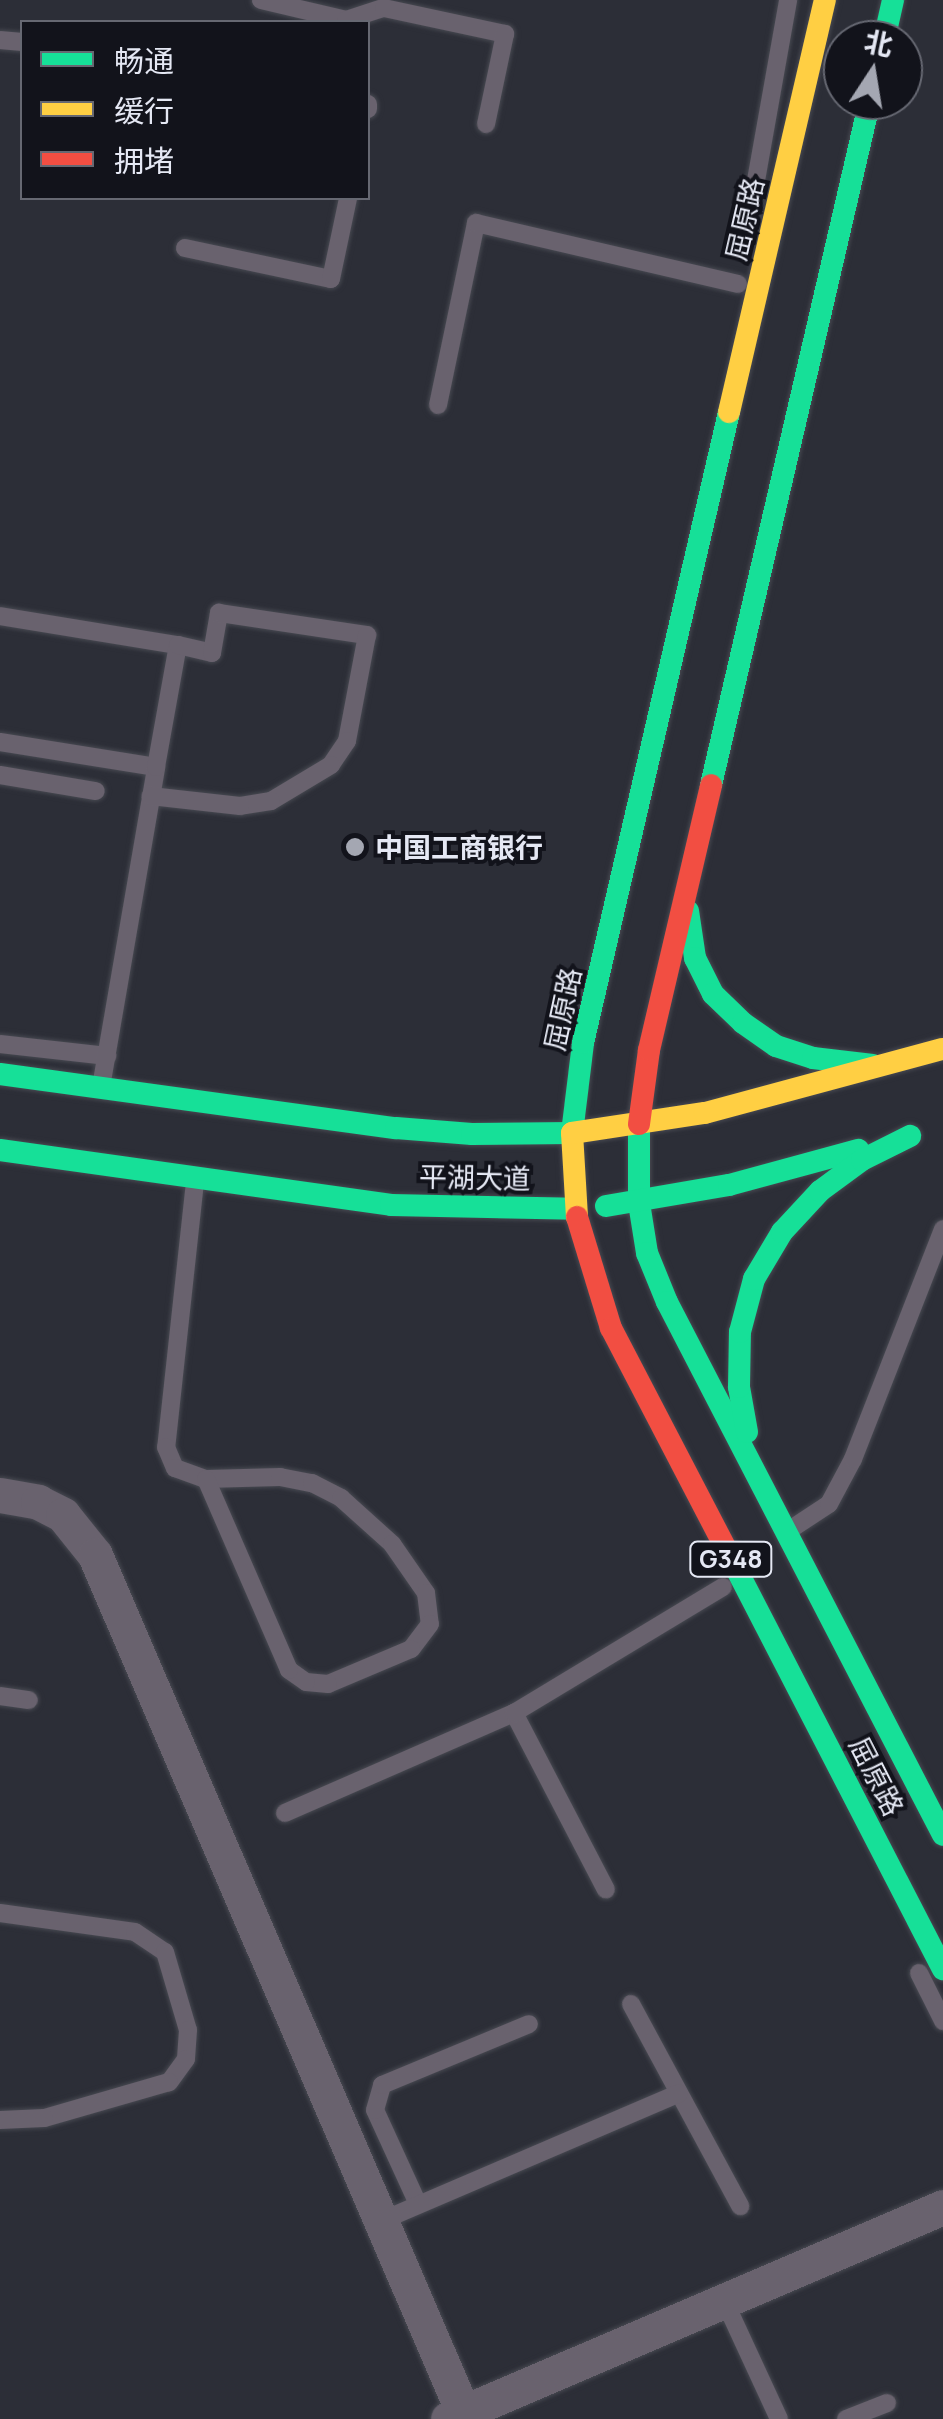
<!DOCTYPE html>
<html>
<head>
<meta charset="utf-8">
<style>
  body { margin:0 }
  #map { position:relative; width:943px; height:2419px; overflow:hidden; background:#2c2e37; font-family:Manrope,"Noto Sans SC",sans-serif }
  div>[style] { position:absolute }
  .roads { filter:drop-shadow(0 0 2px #474951) drop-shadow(0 0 2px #474951) }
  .lane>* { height:18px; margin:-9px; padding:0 9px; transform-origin:9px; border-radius:9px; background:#69626e }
  .street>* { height:35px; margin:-17.5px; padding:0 17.5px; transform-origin:17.5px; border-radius:17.5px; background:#69626e }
  .fast>* { height:22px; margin:-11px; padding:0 11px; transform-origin:11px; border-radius:11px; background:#16e098 }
  .slow>* { height:22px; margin:-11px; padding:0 11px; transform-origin:11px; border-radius:11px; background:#ffcf43 }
  .jam>* { height:22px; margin:-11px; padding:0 11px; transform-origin:11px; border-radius:11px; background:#f24e42 }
  .dots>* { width:28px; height:28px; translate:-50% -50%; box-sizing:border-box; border:5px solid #12131b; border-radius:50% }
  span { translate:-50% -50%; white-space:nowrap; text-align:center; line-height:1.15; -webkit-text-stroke:8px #12131b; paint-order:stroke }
  .shield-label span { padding:2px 8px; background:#12131b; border:2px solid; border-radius:8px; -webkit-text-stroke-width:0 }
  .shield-label { font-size:25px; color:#e5e8f4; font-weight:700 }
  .street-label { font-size:28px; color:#e5e8f4 }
  .poi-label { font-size:28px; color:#e5e8f4; font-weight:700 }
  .left { translate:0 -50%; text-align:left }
  .legend { position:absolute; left:20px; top:20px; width:350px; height:180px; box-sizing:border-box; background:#12131b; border:2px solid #666872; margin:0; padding:12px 18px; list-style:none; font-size:30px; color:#e5e8f4 }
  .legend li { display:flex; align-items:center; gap:20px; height:50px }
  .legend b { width:50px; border:2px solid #666872 }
  .north { position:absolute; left:823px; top:20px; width:100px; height:100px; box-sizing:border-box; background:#12131b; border:2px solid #666872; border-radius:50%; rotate:12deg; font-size:28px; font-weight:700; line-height:40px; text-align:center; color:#e5e8f4 }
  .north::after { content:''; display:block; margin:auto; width:35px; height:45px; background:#a4a7b2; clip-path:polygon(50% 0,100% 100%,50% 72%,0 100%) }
</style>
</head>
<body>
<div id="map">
  <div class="roads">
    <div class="lane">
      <i style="left:261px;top:0;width:87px;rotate:13.2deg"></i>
      <i style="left:346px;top:20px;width:40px;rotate:-18deg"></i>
      <i style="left:384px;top:8px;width:124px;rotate:12.1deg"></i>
      <i style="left:505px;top:34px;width:92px;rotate:101.9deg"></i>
      <i style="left:0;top:40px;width:22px;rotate:5deg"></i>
      <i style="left:368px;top:104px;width:5px;rotate:90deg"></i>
      <i style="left:747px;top:231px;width:235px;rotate:-79.9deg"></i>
      <i style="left:185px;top:248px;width:149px;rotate:12deg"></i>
      <i style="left:331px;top:279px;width:83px;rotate:-78.1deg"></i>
      <i style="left:438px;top:405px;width:186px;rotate:-78.2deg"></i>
      <i style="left:476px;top:223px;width:269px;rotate:13.1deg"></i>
      <i style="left:0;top:616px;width:180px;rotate:9.3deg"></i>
      <i style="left:0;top:742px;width:158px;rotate:9.1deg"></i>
      <i style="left:0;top:775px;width:97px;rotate:9.5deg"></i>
      <i style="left:0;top:1044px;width:108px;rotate:6.4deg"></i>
      <i style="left:101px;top:1087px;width:325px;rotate:-80.2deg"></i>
      <i style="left:156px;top:767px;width:124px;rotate:-79.8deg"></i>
      <i style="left:178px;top:645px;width:35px;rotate:13deg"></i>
      <i style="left:212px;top:653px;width:41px;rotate:-80.1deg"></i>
      <i style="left:219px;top:613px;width:150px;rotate:8.5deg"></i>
      <i style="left:367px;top:635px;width:108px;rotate:100.7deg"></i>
      <i style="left:347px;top:741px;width:29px;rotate:124deg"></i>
      <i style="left:331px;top:765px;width:70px;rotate:149deg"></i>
      <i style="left:271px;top:801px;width:31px;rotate:171deg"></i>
      <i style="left:240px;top:806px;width:90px;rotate:-173.6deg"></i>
      <i style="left:195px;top:1182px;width:267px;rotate:96.2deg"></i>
      <i style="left:166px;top:1447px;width:23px;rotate:67deg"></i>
      <i style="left:175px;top:1468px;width:33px;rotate:20deg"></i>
      <i style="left:206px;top:1479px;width:74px;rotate:-1.5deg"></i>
      <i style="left:280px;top:1477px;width:33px;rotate:11deg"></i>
      <i style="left:312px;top:1483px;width:33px;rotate:27deg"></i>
      <i style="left:341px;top:1498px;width:69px;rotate:42deg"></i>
      <i style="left:392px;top:1544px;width:60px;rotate:55.2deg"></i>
      <i style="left:426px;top:1593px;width:31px;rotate:83deg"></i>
      <i style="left:430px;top:1624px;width:31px;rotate:127deg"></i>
      <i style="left:411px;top:1649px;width:90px;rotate:157.1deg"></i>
      <i style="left:328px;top:1684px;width:22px;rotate:-175deg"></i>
      <i style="left:306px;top:1682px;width:21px;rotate:-145deg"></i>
      <i style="left:289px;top:1670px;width:208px;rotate:-113.5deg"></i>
      <i style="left:791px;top:1529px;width:45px;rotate:-33.3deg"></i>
      <i style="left:829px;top:1504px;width:51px;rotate:-61.9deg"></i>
      <i style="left:853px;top:1459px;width:247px;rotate:-68.6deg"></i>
      <i style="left:0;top:1696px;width:29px;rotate:8deg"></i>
      <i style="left:514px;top:1713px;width:199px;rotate:62.5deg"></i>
      <i style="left:285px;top:1813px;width:250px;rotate:-23.6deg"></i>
      <i style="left:514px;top:1713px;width:244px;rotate:-31.1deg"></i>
      <i style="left:0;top:1913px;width:136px;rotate:8deg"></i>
      <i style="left:135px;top:1932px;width:36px;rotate:34deg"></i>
      <i style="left:165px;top:1952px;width:81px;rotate:73.6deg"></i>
      <i style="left:188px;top:2030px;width:29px;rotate:94deg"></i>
      <i style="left:186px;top:2059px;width:29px;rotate:126deg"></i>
      <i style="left:169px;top:2082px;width:130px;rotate:163.9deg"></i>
      <i style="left:44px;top:2118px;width:44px;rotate:177.4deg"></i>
      <i style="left:919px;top:1973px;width:54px;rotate:63.4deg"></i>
      <i style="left:631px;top:2004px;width:230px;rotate:61.6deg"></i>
      <i style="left:418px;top:2204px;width:103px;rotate:-114.6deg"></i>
      <i style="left:375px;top:2110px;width:26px;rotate:-74deg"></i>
      <i style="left:382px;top:2085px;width:159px;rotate:-22.5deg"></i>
      <i style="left:381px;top:2221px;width:324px;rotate:-23.2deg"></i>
      <i style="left:724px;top:2300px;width:131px;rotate:65.2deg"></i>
      <i style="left:846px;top:2419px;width:44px;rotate:-21.3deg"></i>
    </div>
    <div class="street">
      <i style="left:0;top:1495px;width:39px;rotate:10deg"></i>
      <i style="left:38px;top:1502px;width:28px;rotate:27deg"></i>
      <i style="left:63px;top:1515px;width:51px;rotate:51.3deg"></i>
      <i style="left:95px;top:1555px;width:940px;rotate:66.76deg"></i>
      <i style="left:448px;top:2419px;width:538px;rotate:-23.18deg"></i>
    </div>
    <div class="fast">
      <i style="left:884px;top:40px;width:41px;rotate:-77.3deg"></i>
      <i style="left:711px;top:785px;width:703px;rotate:-76.93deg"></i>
      <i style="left:688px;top:911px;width:48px;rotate:81.5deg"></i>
      <i style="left:695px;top:958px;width:40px;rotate:63.4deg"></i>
      <i style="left:713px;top:994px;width:42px;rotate:44deg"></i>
      <i style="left:743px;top:1023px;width:40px;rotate:34.9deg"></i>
      <i style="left:776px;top:1046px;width:39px;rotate:18deg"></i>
      <i style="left:813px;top:1058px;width:60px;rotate:6.7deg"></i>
      <i style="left:0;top:1074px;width:400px;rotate:7.8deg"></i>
      <i style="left:396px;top:1128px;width:76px;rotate:4.5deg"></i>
      <i style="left:472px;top:1134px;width:100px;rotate:-0.6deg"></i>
      <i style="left:572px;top:1133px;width:91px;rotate:-83deg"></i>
      <i style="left:583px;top:1043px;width:648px;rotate:-76.97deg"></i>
      <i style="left:639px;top:1124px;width:79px;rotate:90deg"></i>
      <i style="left:639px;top:1203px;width:51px;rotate:80.9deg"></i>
      <i style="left:647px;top:1253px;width:53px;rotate:67.8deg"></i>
      <i style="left:667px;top:1302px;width:600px;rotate:62.62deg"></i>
      <i style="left:0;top:1150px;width:395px;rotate:8deg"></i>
      <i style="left:391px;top:1205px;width:184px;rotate:1.2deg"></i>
      <i style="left:606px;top:1206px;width:125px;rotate:-9.7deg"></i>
      <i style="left:729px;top:1185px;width:134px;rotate:-15.2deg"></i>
      <i style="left:747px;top:1432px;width:46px;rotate:-100.1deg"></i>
      <i style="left:739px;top:1387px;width:55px;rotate:-89deg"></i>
      <i style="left:740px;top:1332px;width:55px;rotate:-75.2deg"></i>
      <i style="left:754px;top:1279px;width:55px;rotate:-59.2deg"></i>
      <i style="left:782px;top:1232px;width:56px;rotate:-47.2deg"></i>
      <i style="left:820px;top:1191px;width:52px;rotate:-36.4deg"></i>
      <i style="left:862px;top:1160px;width:54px;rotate:-26.6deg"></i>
      <i style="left:726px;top:1549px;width:473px;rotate:62.7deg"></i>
    </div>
    <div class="slow">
      <i style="left:729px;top:412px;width:423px;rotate:-76.9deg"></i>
      <i style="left:577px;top:1217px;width:84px;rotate:-93.4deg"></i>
      <i style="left:572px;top:1133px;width:134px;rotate:-8.6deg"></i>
      <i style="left:705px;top:1113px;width:246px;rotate:-15.1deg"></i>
    </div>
    <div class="jam">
      <i style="left:639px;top:1124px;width:75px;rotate:-82.3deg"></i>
      <i style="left:649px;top:1050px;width:272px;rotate:-76.8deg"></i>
      <i style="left:577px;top:1217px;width:116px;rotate:73deg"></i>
      <i style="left:611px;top:1328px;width:249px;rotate:62.5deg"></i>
    </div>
  </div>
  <div class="dots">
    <i style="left:355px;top:847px;background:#a4a7b2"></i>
  </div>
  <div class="shield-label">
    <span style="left:731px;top:1559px">G348</span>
  </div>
  <div class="street-label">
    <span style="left:744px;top:219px;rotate:-77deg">屈原路</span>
    <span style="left:562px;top:1009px;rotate:-78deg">屈原路</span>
    <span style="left:475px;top:1177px;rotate:1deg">平湖大道</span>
    <span style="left:877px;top:1776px;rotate:63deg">屈原路</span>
  </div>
  <div class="poi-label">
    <span class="left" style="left:375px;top:847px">中国工商银行</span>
  </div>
  <ul class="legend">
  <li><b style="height:12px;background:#16e098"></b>畅通</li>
  <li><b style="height:12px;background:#ffcf43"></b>缓行</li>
  <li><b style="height:12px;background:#f24e42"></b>拥堵</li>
  </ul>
  <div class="north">北</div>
</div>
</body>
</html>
